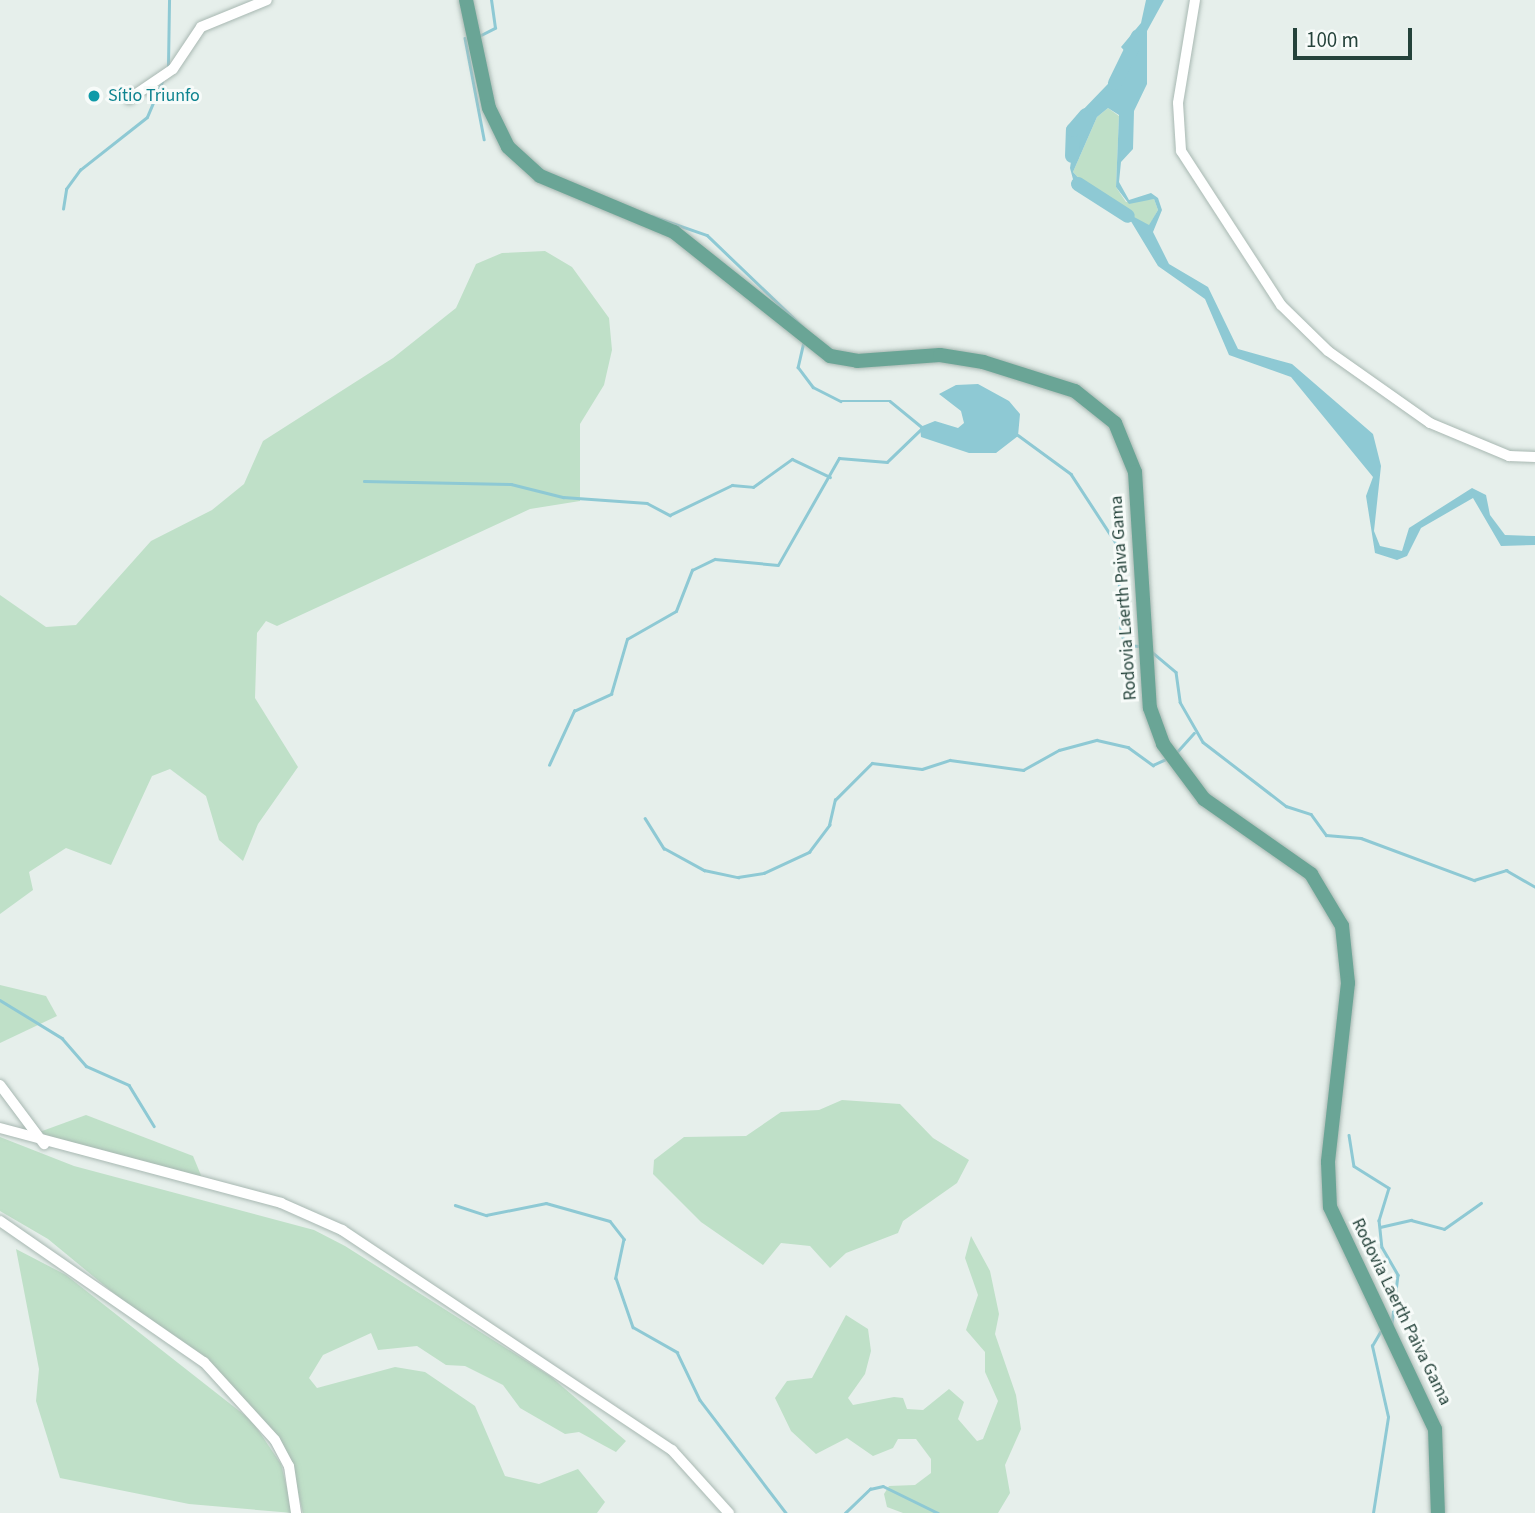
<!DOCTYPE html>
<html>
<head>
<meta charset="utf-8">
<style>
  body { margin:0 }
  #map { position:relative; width:1535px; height:1513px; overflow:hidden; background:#e6efeb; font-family:"Source Sans 3",sans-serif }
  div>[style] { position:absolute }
  .green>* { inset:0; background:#bfe0c8 }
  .water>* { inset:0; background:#8ec9d4 }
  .stream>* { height:2.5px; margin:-1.25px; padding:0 1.25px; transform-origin:1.25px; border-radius:1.25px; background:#8ec9d4 }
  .river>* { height:14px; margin:-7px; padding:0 7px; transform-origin:7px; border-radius:7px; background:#8ec9d4 }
  .roads { filter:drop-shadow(0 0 2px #a8b8b2) drop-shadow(0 0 2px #a8b8b2) }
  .minor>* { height:10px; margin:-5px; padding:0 5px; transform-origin:5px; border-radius:5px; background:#fff }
  .major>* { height:14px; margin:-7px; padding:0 7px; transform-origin:7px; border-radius:7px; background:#6aa596 }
  .dots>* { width:19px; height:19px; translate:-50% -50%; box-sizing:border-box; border:4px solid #f7fbf9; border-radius:50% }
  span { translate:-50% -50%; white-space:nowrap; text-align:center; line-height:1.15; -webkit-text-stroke:6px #f7fbf9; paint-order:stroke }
  .culture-label { font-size:18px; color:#0d838f }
  .left { translate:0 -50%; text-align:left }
  .street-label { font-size:18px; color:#24423a }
  .scale { position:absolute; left:1293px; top:28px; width:119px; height:32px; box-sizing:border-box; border:4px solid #24423a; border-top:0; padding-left:9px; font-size:21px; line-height:24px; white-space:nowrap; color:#24423a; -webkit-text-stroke:5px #f7fbf9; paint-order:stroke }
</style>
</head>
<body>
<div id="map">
  <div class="green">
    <i style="clip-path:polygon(1108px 108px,1119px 116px,1116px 187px,1126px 202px,1154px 199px,1158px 210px,1149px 226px,1095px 196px,1073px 172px,1097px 117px)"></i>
    <i style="clip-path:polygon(545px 251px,572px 267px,609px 318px,612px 350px,604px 385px,580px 424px,580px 501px,530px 509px,277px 626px,266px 621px,257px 633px,255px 698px,298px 767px,258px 824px,243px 861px,219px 840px,206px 796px,170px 769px,152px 776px,111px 865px,66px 848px,29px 872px,33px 890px,0 914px,0 595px,46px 627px,76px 625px,151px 541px,212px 510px,244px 484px,263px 441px,393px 358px,456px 308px,476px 264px,502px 253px)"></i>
    <i style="clip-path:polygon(0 985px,46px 996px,57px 1016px,0 1043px)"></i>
    <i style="clip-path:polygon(842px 1100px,900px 1104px,933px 1138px,969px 1160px,957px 1183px,903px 1221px,898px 1233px,846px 1253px,830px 1268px,810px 1246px,781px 1243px,763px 1265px,701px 1222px,653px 1174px,654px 1160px,684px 1137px,746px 1136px,781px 1112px,819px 1110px)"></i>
    <i style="clip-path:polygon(86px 1115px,193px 1156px,205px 1185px,77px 1154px,34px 1134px)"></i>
    <i style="clip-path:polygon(0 1137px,74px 1166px,314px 1230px,345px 1246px,550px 1376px,626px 1441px,616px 1452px,579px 1432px,565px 1434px,520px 1408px,503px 1385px,465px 1366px,446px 1365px,417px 1346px,378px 1350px,371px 1333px,323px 1355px,309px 1378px,317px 1388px,395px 1367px,425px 1372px,475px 1406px,505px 1476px,539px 1484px,578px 1469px,605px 1502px,597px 1513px,303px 1513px,291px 1464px,207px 1370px,48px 1239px,0 1211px)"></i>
    <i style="clip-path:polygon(971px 1236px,990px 1271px,999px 1314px,995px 1334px,1016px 1395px,1021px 1429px,1005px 1465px,1010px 1493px,998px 1513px,903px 1513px,887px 1507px,884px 1494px,889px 1486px,915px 1485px,931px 1473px,931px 1459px,916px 1439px,898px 1439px,893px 1448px,873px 1456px,847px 1438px,816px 1454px,791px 1431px,775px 1398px,787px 1381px,812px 1378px,846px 1315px,868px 1329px,871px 1351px,865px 1374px,848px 1398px,853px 1405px,894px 1397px,903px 1398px,907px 1409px,923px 1410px,949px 1389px,964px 1402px,958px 1419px,977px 1441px,983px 1439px,998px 1401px,985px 1372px,985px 1352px,966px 1330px,978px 1295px,965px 1258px)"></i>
    <i style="clip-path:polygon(16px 1249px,66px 1275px,252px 1421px,281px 1464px,293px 1513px,189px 1504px,60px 1478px,36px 1401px,39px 1369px)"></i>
  </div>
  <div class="water">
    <i style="clip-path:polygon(evenodd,1146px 0,1164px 0,1147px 31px,1147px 84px,1134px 111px,1133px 149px,1121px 162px,1119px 182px,1129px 200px,1151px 193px,1158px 198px,1162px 210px,1153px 232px,1169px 264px,1208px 287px,1238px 349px,1292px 364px,1373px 434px,1381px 466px,1374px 531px,1380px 546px,1402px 551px,1409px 528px,1472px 488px,1486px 495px,1490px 515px,1505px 535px,1535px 536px,1535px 545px,1501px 546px,1473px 498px,1421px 528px,1407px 556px,1397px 560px,1375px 553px,1366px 496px,1373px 477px,1291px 377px,1229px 355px,1205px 299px,1158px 266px,1129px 218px,1074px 183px,1070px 168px,1078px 115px,1132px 59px,1121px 47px,1141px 23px,1146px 0,1108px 108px,1119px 115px,1116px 187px,1129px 204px,1154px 199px,1158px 210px,1149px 225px,1095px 196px,1073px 172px,1097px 117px,1108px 108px)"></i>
    <i style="clip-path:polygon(956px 385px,978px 384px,1009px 401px,1020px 414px,1018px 436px,996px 453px,969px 453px,921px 437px,920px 427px,935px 421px,958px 428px,964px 423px,961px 411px,939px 394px)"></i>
  </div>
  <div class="stream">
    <i style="left:479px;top:36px;width:18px;rotate:-27deg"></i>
    <i style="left:495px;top:28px;width:28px;rotate:-98deg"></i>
    <i style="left:465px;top:38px;width:103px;rotate:79.3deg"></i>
    <i style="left:168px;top:66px;width:66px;rotate:-89.1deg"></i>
    <i style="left:63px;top:209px;width:20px;rotate:-81deg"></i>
    <i style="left:66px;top:189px;width:24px;rotate:-54deg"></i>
    <i style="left:80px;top:170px;width:85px;rotate:-38.3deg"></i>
    <i style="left:147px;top:117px;width:38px;rotate:-67deg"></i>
    <i style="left:652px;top:216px;width:58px;rotate:19.1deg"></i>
    <i style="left:707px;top:235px;width:136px;rotate:43.8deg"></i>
    <i style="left:804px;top:342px;width:26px;rotate:103deg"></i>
    <i style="left:798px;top:367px;width:25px;rotate:53deg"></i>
    <i style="left:813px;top:387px;width:31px;rotate:27deg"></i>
    <i style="left:841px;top:401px;width:49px"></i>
    <i style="left:890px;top:401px;width:43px;rotate:39.3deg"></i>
    <i style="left:1018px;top:435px;width:66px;rotate:36.3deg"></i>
    <i style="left:1071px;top:474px;width:86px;rotate:56.9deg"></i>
    <i style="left:1118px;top:546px;width:86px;rotate:88deg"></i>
    <i style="left:1121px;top:632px;width:14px;rotate:69deg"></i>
    <i style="left:1126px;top:645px;width:13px;rotate:4deg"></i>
    <i style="left:364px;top:481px;width:147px;rotate:1.2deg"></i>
    <i style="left:511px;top:484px;width:54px;rotate:14deg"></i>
    <i style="left:563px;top:497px;width:84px;rotate:4.1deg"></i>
    <i style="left:647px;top:503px;width:26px;rotate:28deg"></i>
    <i style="left:670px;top:515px;width:69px;rotate:-25.8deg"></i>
    <i style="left:732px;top:485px;width:21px;rotate:5deg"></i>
    <i style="left:753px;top:487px;width:48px;rotate:-35.7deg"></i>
    <i style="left:792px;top:459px;width:42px;rotate:25.3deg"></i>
    <i style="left:1152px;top:652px;width:31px;rotate:40deg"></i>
    <i style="left:1176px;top:672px;width:30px;rotate:82deg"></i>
    <i style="left:1180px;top:702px;width:46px;rotate:60.1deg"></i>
    <i style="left:1203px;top:742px;width:105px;rotate:37.6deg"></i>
    <i style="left:1286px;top:806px;width:26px;rotate:18deg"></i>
    <i style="left:1311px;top:814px;width:26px;rotate:54deg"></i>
    <i style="left:1326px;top:835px;width:35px;rotate:5deg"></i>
    <i style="left:1361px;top:838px;width:121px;rotate:20.4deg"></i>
    <i style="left:1474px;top:880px;width:34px;rotate:-17deg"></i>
    <i style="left:1506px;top:870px;width:34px;rotate:30deg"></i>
    <i style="left:1175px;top:754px;width:28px;rotate:-48deg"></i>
    <i style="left:549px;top:765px;width:60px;rotate:-65.2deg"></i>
    <i style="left:574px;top:711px;width:41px;rotate:-24.7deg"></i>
    <i style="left:611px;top:694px;width:57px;rotate:-73.8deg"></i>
    <i style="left:627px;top:639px;width:56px;rotate:-29.7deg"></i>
    <i style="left:676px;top:611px;width:44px;rotate:-68.7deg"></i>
    <i style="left:692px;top:570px;width:25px;rotate:-26deg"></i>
    <i style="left:715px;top:559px;width:63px;rotate:5.4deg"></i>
    <i style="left:778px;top:565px;width:123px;rotate:-60.3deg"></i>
    <i style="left:839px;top:458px;width:48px;rotate:4.8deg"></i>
    <i style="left:887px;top:462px;width:46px;rotate:-44.1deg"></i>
    <i style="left:645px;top:818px;width:36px;rotate:58deg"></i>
    <i style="left:664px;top:848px;width:46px;rotate:28.8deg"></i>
    <i style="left:704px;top:870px;width:35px;rotate:12deg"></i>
    <i style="left:738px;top:877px;width:26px;rotate:-9deg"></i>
    <i style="left:764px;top:873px;width:50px;rotate:-25deg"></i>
    <i style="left:809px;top:852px;width:34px;rotate:-53deg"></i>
    <i style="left:829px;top:825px;width:26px;rotate:-77deg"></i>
    <i style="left:835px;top:800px;width:52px;rotate:-45deg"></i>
    <i style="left:872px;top:763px;width:50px;rotate:6.8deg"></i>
    <i style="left:922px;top:769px;width:29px;rotate:-18deg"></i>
    <i style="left:950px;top:760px;width:74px;rotate:7.8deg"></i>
    <i style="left:1023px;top:770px;width:41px;rotate:-29.1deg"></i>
    <i style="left:1059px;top:750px;width:39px;rotate:-15deg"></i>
    <i style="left:1097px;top:740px;width:32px;rotate:13deg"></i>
    <i style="left:1128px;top:747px;width:31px;rotate:36deg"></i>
    <i style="left:1153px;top:765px;width:14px;rotate:-25deg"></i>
    <i style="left:0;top:1000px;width:73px;rotate:31.5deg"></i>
    <i style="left:62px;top:1038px;width:37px;rotate:49deg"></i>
    <i style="left:86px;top:1066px;width:47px;rotate:23.8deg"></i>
    <i style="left:129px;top:1085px;width:48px;rotate:58.6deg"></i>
    <i style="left:1349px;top:1135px;width:31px;rotate:81deg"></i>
    <i style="left:1354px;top:1166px;width:41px;rotate:32.2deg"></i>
    <i style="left:1389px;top:1188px;width:34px;rotate:107deg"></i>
    <i style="left:1379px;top:1220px;width:27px;rotate:84deg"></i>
    <i style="left:1382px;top:1247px;width:32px;rotate:60deg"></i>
    <i style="left:1398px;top:1275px;width:49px;rotate:97deg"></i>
    <i style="left:455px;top:1205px;width:33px;rotate:18deg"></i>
    <i style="left:486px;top:1215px;width:61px;rotate:-11.3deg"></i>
    <i style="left:546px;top:1203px;width:66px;rotate:15.7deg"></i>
    <i style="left:610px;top:1221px;width:23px;rotate:52deg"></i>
    <i style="left:624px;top:1239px;width:40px;rotate:102deg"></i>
    <i style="left:616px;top:1278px;width:52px;rotate:70.9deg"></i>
    <i style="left:633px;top:1327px;width:51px;rotate:29.6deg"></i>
    <i style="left:677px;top:1352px;width:53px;rotate:64.4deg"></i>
    <i style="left:700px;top:1400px;width:142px;rotate:52.7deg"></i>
    <i style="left:1380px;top:1227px;width:32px;rotate:-13deg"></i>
    <i style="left:1411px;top:1220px;width:34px;rotate:15deg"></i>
    <i style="left:1444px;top:1229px;width:45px;rotate:-35.1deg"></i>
    <i style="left:845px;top:1513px;width:35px;rotate:-44deg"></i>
    <i style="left:870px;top:1489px;width:13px;rotate:-13deg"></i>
    <i style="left:883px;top:1486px;width:61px;rotate:26.1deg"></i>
    <i style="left:1373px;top:1513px;width:97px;rotate:-81.1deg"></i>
    <i style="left:1388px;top:1417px;width:73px;rotate:-102.7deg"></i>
    <i style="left:1372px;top:1346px;width:16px;rotate:-60deg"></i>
  </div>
  <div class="river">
    <i style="left:1115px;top:83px;width:52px;rotate:-63.9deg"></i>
    <i style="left:1072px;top:156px;width:26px;rotate:-88deg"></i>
    <i style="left:1073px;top:130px;width:20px;rotate:-49deg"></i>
    <i style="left:1078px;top:184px;width:59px;rotate:32.6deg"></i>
  </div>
  <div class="roads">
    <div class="minor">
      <i style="left:1195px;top:0;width:104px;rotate:99.4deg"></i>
      <i style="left:1178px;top:103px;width:48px;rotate:86.4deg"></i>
      <i style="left:1181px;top:151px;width:184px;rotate:57deg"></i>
      <i style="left:1281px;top:305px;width:66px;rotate:44.4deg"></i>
      <i style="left:1328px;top:351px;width:125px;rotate:35.2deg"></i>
      <i style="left:1430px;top:423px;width:86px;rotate:22.7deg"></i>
      <i style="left:1509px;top:456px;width:26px;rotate:2deg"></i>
      <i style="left:129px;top:99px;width:53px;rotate:-34.3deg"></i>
      <i style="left:173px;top:69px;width:50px;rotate:-56.3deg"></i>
      <i style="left:201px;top:27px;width:71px;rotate:-22.2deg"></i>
      <i style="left:0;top:1085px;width:74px;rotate:53.3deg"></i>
      <i style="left:0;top:1128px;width:291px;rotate:14.9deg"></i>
      <i style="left:281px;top:1203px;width:67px;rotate:23.9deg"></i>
      <i style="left:342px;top:1230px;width:397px;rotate:33.7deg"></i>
      <i style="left:672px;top:1450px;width:85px;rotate:47.9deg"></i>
      <i style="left:0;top:1221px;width:248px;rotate:34.7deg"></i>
      <i style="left:204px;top:1362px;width:105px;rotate:47.7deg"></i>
      <i style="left:275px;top:1440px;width:30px;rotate:62deg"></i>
      <i style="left:289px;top:1466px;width:48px;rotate:81.5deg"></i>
    </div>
    <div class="major">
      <i style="left:466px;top:0;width:110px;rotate:78deg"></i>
      <i style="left:489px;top:108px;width:43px;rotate:64deg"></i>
      <i style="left:508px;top:147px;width:43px;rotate:42.2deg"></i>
      <i style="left:540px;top:176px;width:145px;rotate:22.7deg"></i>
      <i style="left:674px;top:232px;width:199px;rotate:38.5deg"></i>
      <i style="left:830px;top:356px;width:27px;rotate:10deg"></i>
      <i style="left:857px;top:361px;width:83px;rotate:-4.1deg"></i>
      <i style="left:940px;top:355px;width:44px;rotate:9.2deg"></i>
      <i style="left:983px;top:362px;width:96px;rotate:17.5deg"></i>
      <i style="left:1075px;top:391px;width:51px;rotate:38.7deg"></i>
      <i style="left:1115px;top:423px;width:53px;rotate:67.8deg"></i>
      <i style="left:1135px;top:472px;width:236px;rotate:86.4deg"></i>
      <i style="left:1150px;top:708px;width:38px;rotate:70deg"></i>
      <i style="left:1163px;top:744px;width:69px;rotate:53.3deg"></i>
      <i style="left:1204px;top:799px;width:131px;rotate:35deg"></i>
      <i style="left:1311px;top:874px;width:61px;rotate:59.2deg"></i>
      <i style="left:1342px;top:926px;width:57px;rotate:84deg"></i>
      <i style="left:1348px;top:983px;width:180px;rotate:96.4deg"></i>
      <i style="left:1328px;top:1162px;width:45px;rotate:87.5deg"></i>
      <i style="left:1330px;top:1207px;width:246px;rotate:64.7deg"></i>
      <i style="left:1435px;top:1429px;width:84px;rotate:88deg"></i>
    </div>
  </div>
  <div class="dots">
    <i style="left:94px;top:96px;background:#0f9aa8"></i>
  </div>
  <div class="culture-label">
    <span class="left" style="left:108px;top:96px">Sítio Triunfo</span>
  </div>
  <div class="street-label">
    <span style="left:1124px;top:598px;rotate:-94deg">Rodovia Laerth Paiva Gama</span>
    <span style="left:1401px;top:1312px;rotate:64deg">Rodovia Laerth Paiva Gama</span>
  </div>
  <div class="scale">100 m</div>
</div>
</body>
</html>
